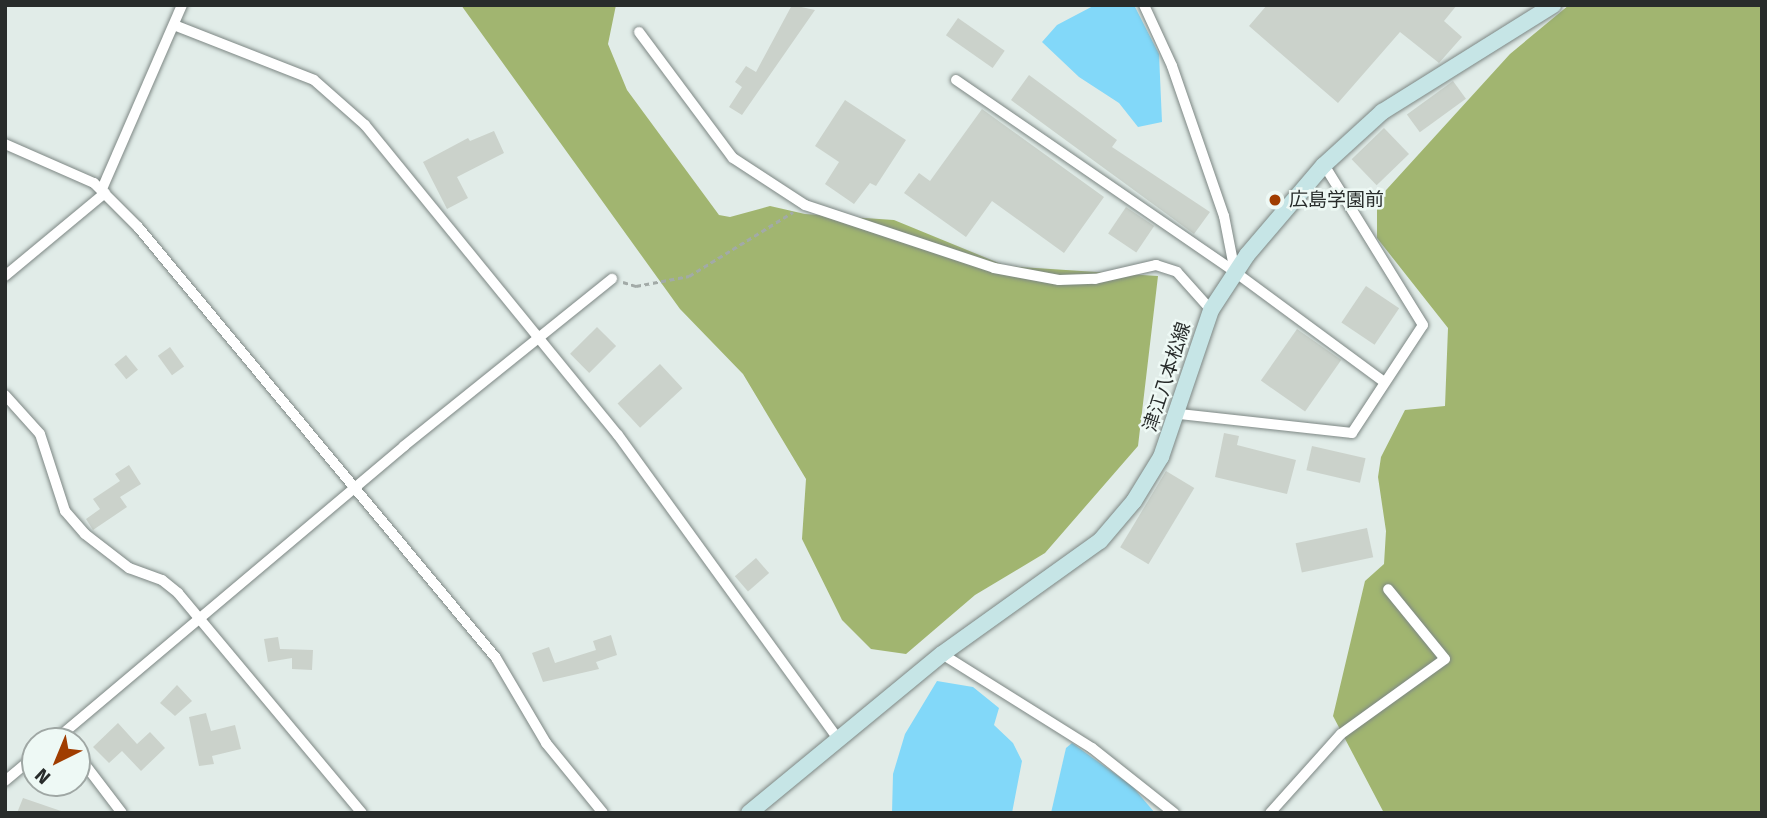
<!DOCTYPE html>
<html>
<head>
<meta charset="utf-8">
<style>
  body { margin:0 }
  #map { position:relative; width:1767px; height:818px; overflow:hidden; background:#e1ece8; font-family:"Fira Sans","Noto Sans JP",sans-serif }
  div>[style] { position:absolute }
  .forest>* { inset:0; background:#a1b570 }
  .water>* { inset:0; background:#82d8f9 }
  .building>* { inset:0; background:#cbd2cb; transform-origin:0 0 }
  .path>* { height:2.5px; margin-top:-1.25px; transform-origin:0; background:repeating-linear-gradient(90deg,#a2aaa7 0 5px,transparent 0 8.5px) }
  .roads { filter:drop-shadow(0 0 2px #7d8784) drop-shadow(0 0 2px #7d8784) }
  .minor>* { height:10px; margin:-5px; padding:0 5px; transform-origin:5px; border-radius:5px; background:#fff }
  .secondary>* { height:16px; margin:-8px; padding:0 8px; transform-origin:8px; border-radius:8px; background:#c6e5e6 }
  .dots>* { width:19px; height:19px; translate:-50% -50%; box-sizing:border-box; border:4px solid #eef9f5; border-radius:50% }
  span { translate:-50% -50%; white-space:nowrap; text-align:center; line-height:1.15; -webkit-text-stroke:5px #eef9f5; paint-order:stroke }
  .poi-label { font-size:19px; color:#282c2b }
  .left { translate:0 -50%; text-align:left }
  .street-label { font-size:19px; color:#282c2b }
  .frame { position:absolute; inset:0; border:7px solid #282c2b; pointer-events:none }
  .north { position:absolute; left:21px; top:727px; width:70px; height:70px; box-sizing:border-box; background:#eef9f5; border:2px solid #9fa7a4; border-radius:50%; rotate:223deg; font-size:19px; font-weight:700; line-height:28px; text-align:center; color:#282c2b }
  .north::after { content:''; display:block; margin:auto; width:24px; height:32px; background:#a03d00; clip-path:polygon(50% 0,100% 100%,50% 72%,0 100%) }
</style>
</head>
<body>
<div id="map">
  <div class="forest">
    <i style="clip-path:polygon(461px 5px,616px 5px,608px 44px,627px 90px,719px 215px,730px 217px,770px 206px,805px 214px,894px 220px,1006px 266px,1158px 276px,1138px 446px,1045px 553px,975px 595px,906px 654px,871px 649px,842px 620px,802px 539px,806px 479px,743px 374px,680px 309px)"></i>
    <i style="clip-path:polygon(1569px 5px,1762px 5px,1762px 813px,1384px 813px,1333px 716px,1365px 581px,1384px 564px,1386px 531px,1378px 477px,1381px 457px,1405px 410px,1445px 406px,1448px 328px,1377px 238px,1377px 200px,1510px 54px)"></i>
  </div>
  <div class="water">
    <i style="clip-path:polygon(1095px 5px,1134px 5px,1159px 54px,1162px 122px,1138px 127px,1119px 103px,1079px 77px,1042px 42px,1057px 25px)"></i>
    <i style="clip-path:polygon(937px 681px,973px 687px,999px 708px,994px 725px,1013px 743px,1022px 761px,1012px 813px,892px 813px,893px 774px,905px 734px)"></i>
    <i style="clip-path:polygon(1072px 743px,1132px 786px,1155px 813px,1051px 813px,1066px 748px)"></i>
  </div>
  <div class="building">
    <i style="clip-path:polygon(792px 5px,815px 10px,742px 115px,729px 107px,742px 87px,735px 82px,746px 66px,756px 72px)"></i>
    <i style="clip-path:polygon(1267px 5px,1457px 5px,1444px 21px,1462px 37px,1439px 63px,1400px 32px,1338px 103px,1249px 26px)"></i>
    <i style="left:958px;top:18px;width:57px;height:21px;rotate:35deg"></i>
    <i style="clip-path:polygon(1029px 75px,1117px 140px,1112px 147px,1210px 212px,1194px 234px,1011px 100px)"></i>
    <i style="left:1453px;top:81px;width:22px;height:57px;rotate:54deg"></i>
    <i style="clip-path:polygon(845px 100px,906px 140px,876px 186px,870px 183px,854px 204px,825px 184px,839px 162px,815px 146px)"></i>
    <i style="clip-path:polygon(982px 109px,1104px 197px,1064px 253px,992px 201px,966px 237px,904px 193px,919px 173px,930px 181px)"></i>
    <i style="left:1384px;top:128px;width:36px;height:45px;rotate:46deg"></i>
    <i style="clip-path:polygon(494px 131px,504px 153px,457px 177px,468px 198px,447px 209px,423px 162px,468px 138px,470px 141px)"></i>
    <i style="left:1126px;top:207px;width:34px;height:32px;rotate:34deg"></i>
    <i style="left:1366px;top:286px;width:40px;height:44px;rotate:34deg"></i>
    <i style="left:597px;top:327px;width:27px;height:38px;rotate:45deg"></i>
    <i style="left:1297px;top:329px;width:54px;height:63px;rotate:35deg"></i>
    <i style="left:170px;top:347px;width:24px;height:15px;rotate:54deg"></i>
    <i style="left:126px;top:355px;width:19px;height:15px;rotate:51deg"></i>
    <i style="left:660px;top:364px;width:33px;height:58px;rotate:47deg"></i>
    <i style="clip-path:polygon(1224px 433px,1239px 436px,1237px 445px,1296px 460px,1287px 494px,1215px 477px)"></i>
    <i style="left:1312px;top:446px;width:55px;height:25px;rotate:13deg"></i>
    <i style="clip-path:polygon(129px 465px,141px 484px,120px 497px,127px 507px,93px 530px,86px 519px,100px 509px,93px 499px,120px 481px,115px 474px)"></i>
    <i style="left:1166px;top:471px;width:33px;height:89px;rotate:31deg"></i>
    <i style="left:1367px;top:528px;width:30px;height:73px;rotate:78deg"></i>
    <i style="left:756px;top:558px;width:20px;height:28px;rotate:49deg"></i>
    <i style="clip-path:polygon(611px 635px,617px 655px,596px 662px,599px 669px,543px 682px,532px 653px,549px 647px,555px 663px,596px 650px,593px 641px)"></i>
    <i style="clip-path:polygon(278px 637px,280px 649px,313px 650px,312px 670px,292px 669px,292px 658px,268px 662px,264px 639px)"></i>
    <i style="clip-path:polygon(177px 685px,192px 701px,175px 716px,160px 703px)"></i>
    <i style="clip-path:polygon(206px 713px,211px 731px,235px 725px,241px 749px,212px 756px,214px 764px,199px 766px,189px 717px)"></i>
    <i style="clip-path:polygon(118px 723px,137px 744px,150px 732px,165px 748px,141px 771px,122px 751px,109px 763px,93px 747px)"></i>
    <i style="clip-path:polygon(23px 798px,61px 811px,61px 813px,17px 813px)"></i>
  </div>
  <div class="path">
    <i style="left:623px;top:282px;width:14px;rotate:17deg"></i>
    <i style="left:636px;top:286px;width:54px;rotate:-10.7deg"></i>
    <i style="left:689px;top:276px;width:122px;rotate:-31.6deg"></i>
  </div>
  <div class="roads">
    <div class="minor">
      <i style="left:1144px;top:5px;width:67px;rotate:65.3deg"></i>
      <i style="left:1172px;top:66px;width:159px;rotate:70.9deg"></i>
      <i style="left:1224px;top:216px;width:57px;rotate:78.9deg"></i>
      <i style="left:174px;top:25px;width:150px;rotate:21.4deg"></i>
      <i style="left:314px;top:80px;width:68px;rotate:41.4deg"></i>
      <i style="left:365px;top:125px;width:400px;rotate:50.8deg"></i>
      <i style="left:618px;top:435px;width:377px;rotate:54.1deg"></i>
      <i style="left:639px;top:32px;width:157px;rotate:53.3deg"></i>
      <i style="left:733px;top:158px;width:86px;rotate:33.1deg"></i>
      <i style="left:805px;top:205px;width:199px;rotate:18.4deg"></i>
      <i style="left:994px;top:268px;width:66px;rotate:10.5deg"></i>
      <i style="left:1059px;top:280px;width:36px;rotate:-2deg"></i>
      <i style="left:1095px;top:279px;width:63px;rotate:-12.9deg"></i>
      <i style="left:1156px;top:265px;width:22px;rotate:18deg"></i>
      <i style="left:1177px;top:272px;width:51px;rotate:48.2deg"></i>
      <i style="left:956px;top:80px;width:339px;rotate:34.5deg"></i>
      <i style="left:1235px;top:272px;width:185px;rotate:36.4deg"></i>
      <i style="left:5px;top:144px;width:97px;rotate:23.7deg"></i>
      <i style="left:94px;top:183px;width:62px;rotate:45deg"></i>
      <i style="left:138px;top:227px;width:560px;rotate:50.29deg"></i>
      <i style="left:496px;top:658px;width:99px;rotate:59.5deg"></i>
      <i style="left:546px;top:743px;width:90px;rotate:50.8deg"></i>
      <i style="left:102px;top:189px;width:201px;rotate:-66.5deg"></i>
      <i style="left:5px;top:276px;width:130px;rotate:-39.7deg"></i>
      <i style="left:5px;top:395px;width:52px;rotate:48.1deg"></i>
      <i style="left:40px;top:434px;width:81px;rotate:72deg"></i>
      <i style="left:65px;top:511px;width:30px;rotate:49deg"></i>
      <i style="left:85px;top:534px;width:56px;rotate:37.7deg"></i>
      <i style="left:129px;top:568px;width:35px;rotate:20deg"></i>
      <i style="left:162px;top:580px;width:21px;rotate:39deg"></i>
      <i style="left:178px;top:593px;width:287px;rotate:50.1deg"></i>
      <i style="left:1180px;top:414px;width:173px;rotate:6.3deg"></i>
      <i style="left:1352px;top:433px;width:129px;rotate:-56.7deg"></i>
      <i style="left:1423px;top:325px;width:188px;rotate:-121.7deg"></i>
      <i style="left:942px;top:654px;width:177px;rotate:32.1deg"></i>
      <i style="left:1092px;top:748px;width:105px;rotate:38.4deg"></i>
      <i style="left:54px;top:741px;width:458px;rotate:-40.1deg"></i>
      <i style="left:404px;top:446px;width:267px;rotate:-38.8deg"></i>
      <i style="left:77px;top:754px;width:74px;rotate:52.7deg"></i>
      <i style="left:5px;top:781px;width:39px;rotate:-40deg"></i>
      <i style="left:1270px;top:813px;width:106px;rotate:-48.1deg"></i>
      <i style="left:1341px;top:734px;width:128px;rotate:-35.8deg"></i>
      <i style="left:1445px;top:659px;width:90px;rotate:-129.2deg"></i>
    </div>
    <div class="secondary">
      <i style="left:749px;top:813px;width:250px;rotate:-39.5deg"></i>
      <i style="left:942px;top:654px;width:194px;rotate:-35.6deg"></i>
      <i style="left:1100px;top:541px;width:52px;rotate:-49.6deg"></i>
      <i style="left:1134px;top:501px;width:52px;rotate:-58.5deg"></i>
      <i style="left:1161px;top:457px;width:155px;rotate:-71.2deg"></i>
      <i style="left:1211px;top:310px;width:66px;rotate:-56.8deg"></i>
      <i style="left:1247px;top:255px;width:118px;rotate:-49.5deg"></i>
      <i style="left:1324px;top:165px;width:79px;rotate:-42.4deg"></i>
      <i style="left:1382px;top:112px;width:202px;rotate:-32deg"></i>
    </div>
  </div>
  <div class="dots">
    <i style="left:1275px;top:200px;background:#a03d00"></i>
  </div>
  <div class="poi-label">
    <span class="left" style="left:1289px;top:200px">広島学園前</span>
  </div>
  <div class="street-label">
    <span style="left:1167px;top:377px;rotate:-72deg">津江八本松線</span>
  </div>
  <div class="frame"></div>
  <div class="north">N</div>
</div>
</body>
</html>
